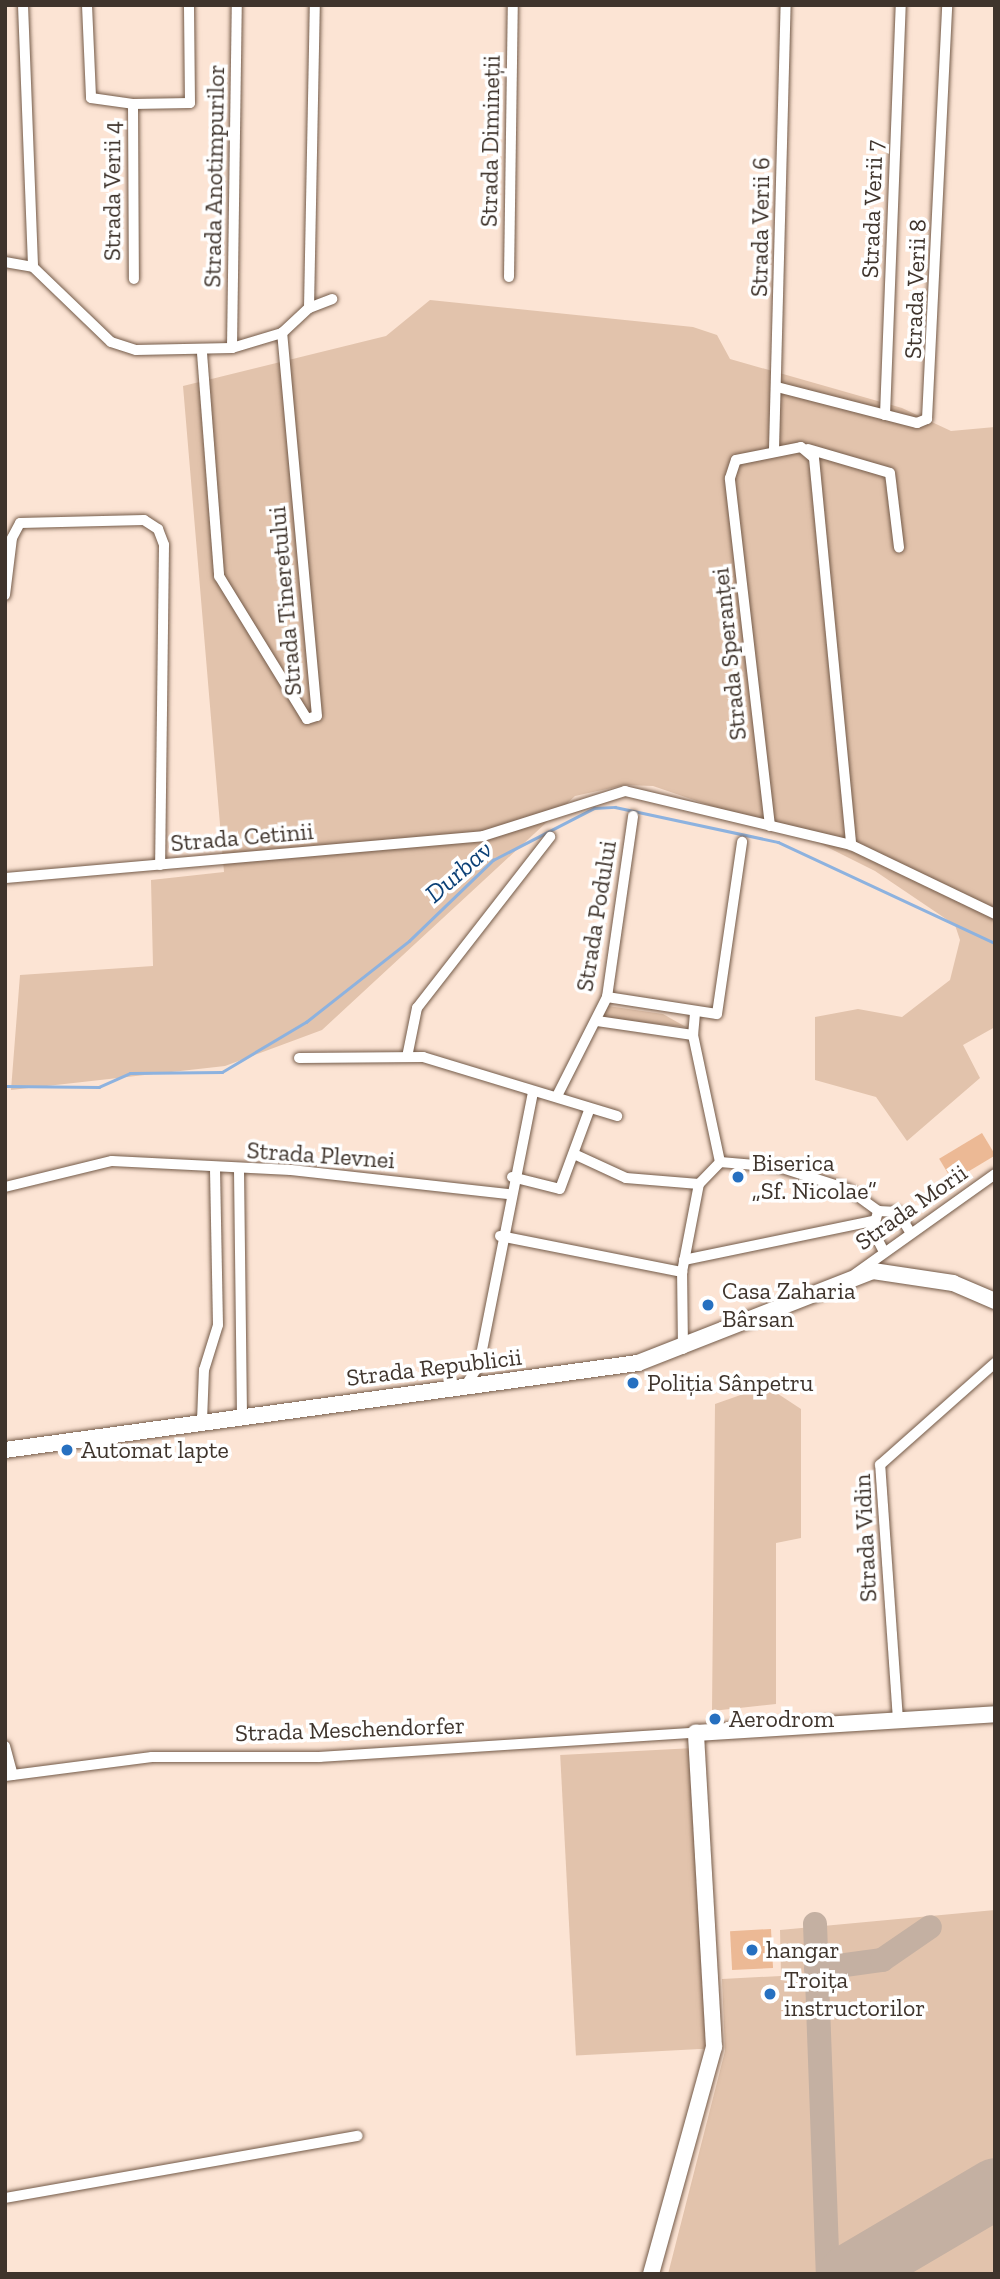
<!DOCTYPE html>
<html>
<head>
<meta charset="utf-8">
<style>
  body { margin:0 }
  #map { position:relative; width:1000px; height:2279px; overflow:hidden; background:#fce4d4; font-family:"Zilla Slab",serif }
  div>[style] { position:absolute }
  .green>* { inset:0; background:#e2c3ac; transform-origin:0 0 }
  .stream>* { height:2.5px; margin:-1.25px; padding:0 1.25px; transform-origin:1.25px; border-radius:1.25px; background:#8db2df }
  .taxiway>* { height:24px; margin:-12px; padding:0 12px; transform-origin:12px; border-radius:12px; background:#c4b0a2 }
  .runway>* { height:61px; margin:-30.5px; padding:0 30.5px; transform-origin:30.5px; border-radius:30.5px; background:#c4b0a2 }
  .building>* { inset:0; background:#ecb995; transform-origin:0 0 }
  .roads { filter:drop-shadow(0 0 2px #735a48) drop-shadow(0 0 2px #735a48) }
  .minor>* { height:10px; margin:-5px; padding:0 5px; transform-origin:5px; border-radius:5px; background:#fff }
  .secondary>* { height:16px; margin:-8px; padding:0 8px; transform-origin:8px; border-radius:8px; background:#fff }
  .dots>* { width:19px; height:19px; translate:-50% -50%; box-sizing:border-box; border:4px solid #fff; border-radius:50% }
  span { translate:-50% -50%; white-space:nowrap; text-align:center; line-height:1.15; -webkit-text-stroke:7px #fff; paint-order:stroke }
  .street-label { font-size:24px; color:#3f342c }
  .poi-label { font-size:24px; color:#3f342c }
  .left { translate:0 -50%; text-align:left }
  .water-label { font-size:26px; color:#0c4177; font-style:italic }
  .frame { position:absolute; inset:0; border:7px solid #3f342c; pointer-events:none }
</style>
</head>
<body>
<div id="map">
  <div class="green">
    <i style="clip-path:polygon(430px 300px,693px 327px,717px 335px,730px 359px,902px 408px,951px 431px,995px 427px,995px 1027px,963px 1045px,980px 1078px,907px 1141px,876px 1097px,815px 1080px,815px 1017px,858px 1009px,902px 1017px,950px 980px,960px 940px,955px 925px,875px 871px,819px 843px,653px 786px,625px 785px,575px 796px,322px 1030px,225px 1066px,11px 1090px,20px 975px,153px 966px,151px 880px,224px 872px,183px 386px,386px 336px)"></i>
    <i style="clip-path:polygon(608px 1006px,663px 1014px,686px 1027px,602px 1018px)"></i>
    <i style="clip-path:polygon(766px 1386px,801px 1409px,801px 1538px,776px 1543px,776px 1704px,712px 1711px,715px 1404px)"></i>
    <i style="left:694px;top:1748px;width:301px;height:134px;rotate:87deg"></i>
    <i style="clip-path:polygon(995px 1910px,995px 2274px,668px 2274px,725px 2051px,722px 1979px,781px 1976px,780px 1930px)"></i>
  </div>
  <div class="stream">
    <i style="left:5px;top:1086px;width:94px;rotate:0.6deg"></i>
    <i style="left:99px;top:1087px;width:34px;rotate:-24deg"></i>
    <i style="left:130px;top:1073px;width:92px;rotate:-0.6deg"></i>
    <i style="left:222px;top:1072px;width:98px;rotate:-30.8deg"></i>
    <i style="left:306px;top:1022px;width:131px;rotate:-38.2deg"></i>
    <i style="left:409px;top:941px;width:117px;rotate:-44deg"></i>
    <i style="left:493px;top:860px;width:114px;rotate:-27.2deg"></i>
    <i style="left:594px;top:808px;width:21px;rotate:-3deg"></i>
    <i style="left:615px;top:807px;width:167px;rotate:12.1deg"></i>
    <i style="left:778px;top:842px;width:239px;rotate:25deg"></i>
  </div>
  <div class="taxiway">
    <i style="left:815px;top:1924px;width:350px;rotate:87.9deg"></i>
    <i style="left:816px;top:1969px;width:67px;rotate:-7.8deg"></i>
    <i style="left:882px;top:1960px;width:58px;rotate:-34.5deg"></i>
  </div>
  <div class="runway">
    <i style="left:849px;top:2274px;width:169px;rotate:-30.5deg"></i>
  </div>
  <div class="building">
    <i style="left:982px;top:1133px;width:26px;height:50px;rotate:59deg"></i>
    <i style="left:771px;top:1929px;width:39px;height:41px;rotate:87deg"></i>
  </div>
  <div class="roads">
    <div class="minor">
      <i style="left:23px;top:5px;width:262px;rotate:87.8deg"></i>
      <i style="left:87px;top:5px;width:93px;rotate:87.5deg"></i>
      <i style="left:91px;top:98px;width:42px;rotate:8.1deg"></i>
      <i style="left:133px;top:104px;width:175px;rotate:89.7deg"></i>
      <i style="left:133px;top:104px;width:57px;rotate:-1deg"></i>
      <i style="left:190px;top:103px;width:98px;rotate:-90.6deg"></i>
      <i style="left:5px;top:262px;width:28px;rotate:10deg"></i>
      <i style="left:33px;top:267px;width:108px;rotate:43.9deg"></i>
      <i style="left:111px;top:342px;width:26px;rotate:18deg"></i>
      <i style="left:136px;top:350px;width:96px;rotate:-1.2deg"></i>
      <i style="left:232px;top:348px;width:52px;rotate:-16.7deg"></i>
      <i style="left:282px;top:333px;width:37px;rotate:-43deg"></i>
      <i style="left:309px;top:308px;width:25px;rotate:-21deg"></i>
      <i style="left:509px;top:277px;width:272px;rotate:-89.2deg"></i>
      <i style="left:309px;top:308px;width:303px;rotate:-88.9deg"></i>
      <i style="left:232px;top:348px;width:343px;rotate:-89.2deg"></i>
      <i style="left:202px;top:353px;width:224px;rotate:85.6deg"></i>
      <i style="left:219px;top:576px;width:168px;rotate:58.4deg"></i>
      <i style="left:307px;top:719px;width:10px;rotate:-17deg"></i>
      <i style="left:317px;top:716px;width:385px;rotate:-95.2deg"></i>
      <i style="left:777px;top:387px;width:145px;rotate:14.4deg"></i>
      <i style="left:917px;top:423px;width:11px;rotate:-22deg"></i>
      <i style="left:927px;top:419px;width:414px;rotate:-87.2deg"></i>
      <i style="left:885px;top:415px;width:410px;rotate:-87.8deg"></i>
      <i style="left:774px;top:449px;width:444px;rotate:-88.5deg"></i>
      <i style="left:808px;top:449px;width:85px;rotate:16.3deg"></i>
      <i style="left:890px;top:473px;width:75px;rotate:83.1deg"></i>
      <i style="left:5px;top:595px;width:57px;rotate:-83deg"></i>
      <i style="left:12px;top:538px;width:17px;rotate:-62deg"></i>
      <i style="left:20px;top:523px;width:124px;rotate:-1.4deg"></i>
      <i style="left:144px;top:520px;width:17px;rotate:33deg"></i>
      <i style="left:158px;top:529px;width:17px;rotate:69deg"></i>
      <i style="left:164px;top:545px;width:320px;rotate:90.7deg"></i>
      <i style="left:770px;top:826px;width:350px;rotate:-96.6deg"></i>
      <i style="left:730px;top:478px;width:19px;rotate:-72deg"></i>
      <i style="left:736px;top:460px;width:66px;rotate:-11.3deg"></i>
      <i style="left:801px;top:447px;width:17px;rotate:40deg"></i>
      <i style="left:814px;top:458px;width:389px;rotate:84.5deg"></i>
      <i style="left:5px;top:878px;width:480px;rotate:-5deg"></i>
      <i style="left:483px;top:836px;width:149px;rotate:-17.6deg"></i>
      <i style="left:625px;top:791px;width:232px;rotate:13.4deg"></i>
      <i style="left:851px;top:845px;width:160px;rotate:25.6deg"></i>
      <i style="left:607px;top:997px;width:111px;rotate:8.8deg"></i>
      <i style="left:717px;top:1014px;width:174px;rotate:-81.7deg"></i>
      <i style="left:695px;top:1013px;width:22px;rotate:95deg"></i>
      <i style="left:693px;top:1035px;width:130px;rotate:78deg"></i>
      <i style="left:597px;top:1021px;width:97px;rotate:8.3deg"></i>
      <i style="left:407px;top:1057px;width:50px;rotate:-78.5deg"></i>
      <i style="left:417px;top:1008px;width:217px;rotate:-52.1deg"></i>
      <i style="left:299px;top:1058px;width:124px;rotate:-0.5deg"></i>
      <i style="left:423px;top:1057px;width:203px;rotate:16.9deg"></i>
      <i style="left:557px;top:1096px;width:111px;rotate:-63.2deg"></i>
      <i style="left:607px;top:997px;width:183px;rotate:-81.8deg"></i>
      <i style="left:574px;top:1154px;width:57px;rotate:24.8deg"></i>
      <i style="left:626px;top:1178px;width:73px;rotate:4.7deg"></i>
      <i style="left:239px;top:1170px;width:245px;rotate:89.3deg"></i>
      <i style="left:512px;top:1177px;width:49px;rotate:14deg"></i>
      <i style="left:560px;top:1189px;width:86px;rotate:-69.7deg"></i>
      <i style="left:5px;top:1187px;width:110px;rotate:-13.7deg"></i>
      <i style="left:112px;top:1161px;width:179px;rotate:2.9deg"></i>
      <i style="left:291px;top:1170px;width:218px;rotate:6.3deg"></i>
      <i style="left:500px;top:1236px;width:186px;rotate:11.2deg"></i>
      <i style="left:883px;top:1250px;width:22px;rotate:-117deg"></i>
      <i style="left:873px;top:1230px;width:20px;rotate:-75deg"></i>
      <i style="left:878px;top:1211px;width:20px;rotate:3deg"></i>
      <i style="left:898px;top:1212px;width:21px;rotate:59deg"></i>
      <i style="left:684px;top:1260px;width:193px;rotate:-11.7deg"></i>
      <i style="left:855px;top:1274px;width:172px;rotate:-35.5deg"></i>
      <i style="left:683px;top:1349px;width:77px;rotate:-90.7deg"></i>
      <i style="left:682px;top:1272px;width:90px;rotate:-79.1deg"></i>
      <i style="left:699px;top:1184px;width:30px;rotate:-46deg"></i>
      <i style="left:720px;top:1162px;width:59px;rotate:4.8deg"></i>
      <i style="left:779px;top:1167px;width:72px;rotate:17.7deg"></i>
      <i style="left:848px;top:1189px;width:37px;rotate:36deg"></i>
      <i style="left:466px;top:1385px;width:24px;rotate:-57deg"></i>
      <i style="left:479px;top:1365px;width:277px;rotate:-78.8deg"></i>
      <i style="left:202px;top:1421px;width:51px;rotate:-87.8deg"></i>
      <i style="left:204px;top:1370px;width:47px;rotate:-72.7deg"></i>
      <i style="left:218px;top:1325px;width:155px;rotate:-91.1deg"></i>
      <i style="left:898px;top:1720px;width:256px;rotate:-94deg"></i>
      <i style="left:880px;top:1465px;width:154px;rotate:-41.6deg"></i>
      <i style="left:5px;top:1746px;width:30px;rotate:75deg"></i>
      <i style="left:5px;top:1776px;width:148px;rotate:-7.4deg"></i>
      <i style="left:152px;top:1757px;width:168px"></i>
      <i style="left:320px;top:1757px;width:377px;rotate:-3.7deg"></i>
      <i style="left:5px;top:2198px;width:358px;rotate:-10deg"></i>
    </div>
    <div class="secondary">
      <i style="left:5px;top:1450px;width:639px;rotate:-7.83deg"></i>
      <i style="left:638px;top:1363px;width:252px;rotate:-21.4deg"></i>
      <i style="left:873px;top:1271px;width:81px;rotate:8.5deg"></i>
      <i style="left:953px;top:1283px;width:46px;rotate:23.2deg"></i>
      <i style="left:651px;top:2274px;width:236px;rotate:-74.5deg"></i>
      <i style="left:714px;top:2047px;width:315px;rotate:-93.3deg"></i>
      <i style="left:696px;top:1733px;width:300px;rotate:-3.6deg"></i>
    </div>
  </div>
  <div class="dots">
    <i style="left:738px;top:1177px;background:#2670c0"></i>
    <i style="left:708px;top:1305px;background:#2670c0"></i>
    <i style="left:633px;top:1383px;background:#2670c0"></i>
    <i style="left:67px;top:1450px;background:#2670c0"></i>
    <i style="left:715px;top:1719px;background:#2670c0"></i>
    <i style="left:752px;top:1950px;background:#2670c0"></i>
    <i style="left:770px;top:1994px;background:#2670c0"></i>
  </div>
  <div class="street-label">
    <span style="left:490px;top:141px;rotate:-89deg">Strada Dimineții</span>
    <span style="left:214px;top:176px;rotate:-89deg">Strada Anotimpurilor</span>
    <span style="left:112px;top:191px;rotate:-90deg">Strada Verii 4</span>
    <span style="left:872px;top:209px;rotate:-88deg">Strada Verii 7</span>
    <span style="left:760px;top:227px;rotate:-89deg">Strada Verii 6</span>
    <span style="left:915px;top:289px;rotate:-88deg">Strada Verii 8</span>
    <span style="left:285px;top:601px;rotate:-95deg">Strada Tineretului</span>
    <span style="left:729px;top:654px;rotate:-96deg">Strada Speranței</span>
    <span style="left:242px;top:837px;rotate:-5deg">Strada Cetinii</span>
    <span style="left:596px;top:916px;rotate:-81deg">Strada Podului</span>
    <span style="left:321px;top:1155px;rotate:4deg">Strada Plevnei</span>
    <span style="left:911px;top:1207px;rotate:-35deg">Strada Morii</span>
    <span style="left:434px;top:1367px;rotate:-7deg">Strada Republicii</span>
    <span style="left:865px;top:1538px;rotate:-93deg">Strada Vidin</span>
    <span style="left:350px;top:1729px;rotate:-2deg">Strada Meschendorfer</span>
  </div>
  <div class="poi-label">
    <span class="left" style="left:752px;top:1177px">Biserica<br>„Sf. Nicolae”</span>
    <span class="left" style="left:722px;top:1305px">Casa Zaharia<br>Bârsan</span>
    <span class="left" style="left:647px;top:1383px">Poliția Sânpetru</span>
    <span class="left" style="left:81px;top:1450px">Automat lapte</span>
    <span class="left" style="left:729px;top:1719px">Aerodrom</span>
    <span class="left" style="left:766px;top:1950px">hangar</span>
    <span class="left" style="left:784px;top:1994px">Troița<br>instructorilor</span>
  </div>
  <div class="water-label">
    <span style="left:459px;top:872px;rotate:-41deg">Durbav</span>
  </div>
  <div class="frame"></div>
</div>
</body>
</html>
